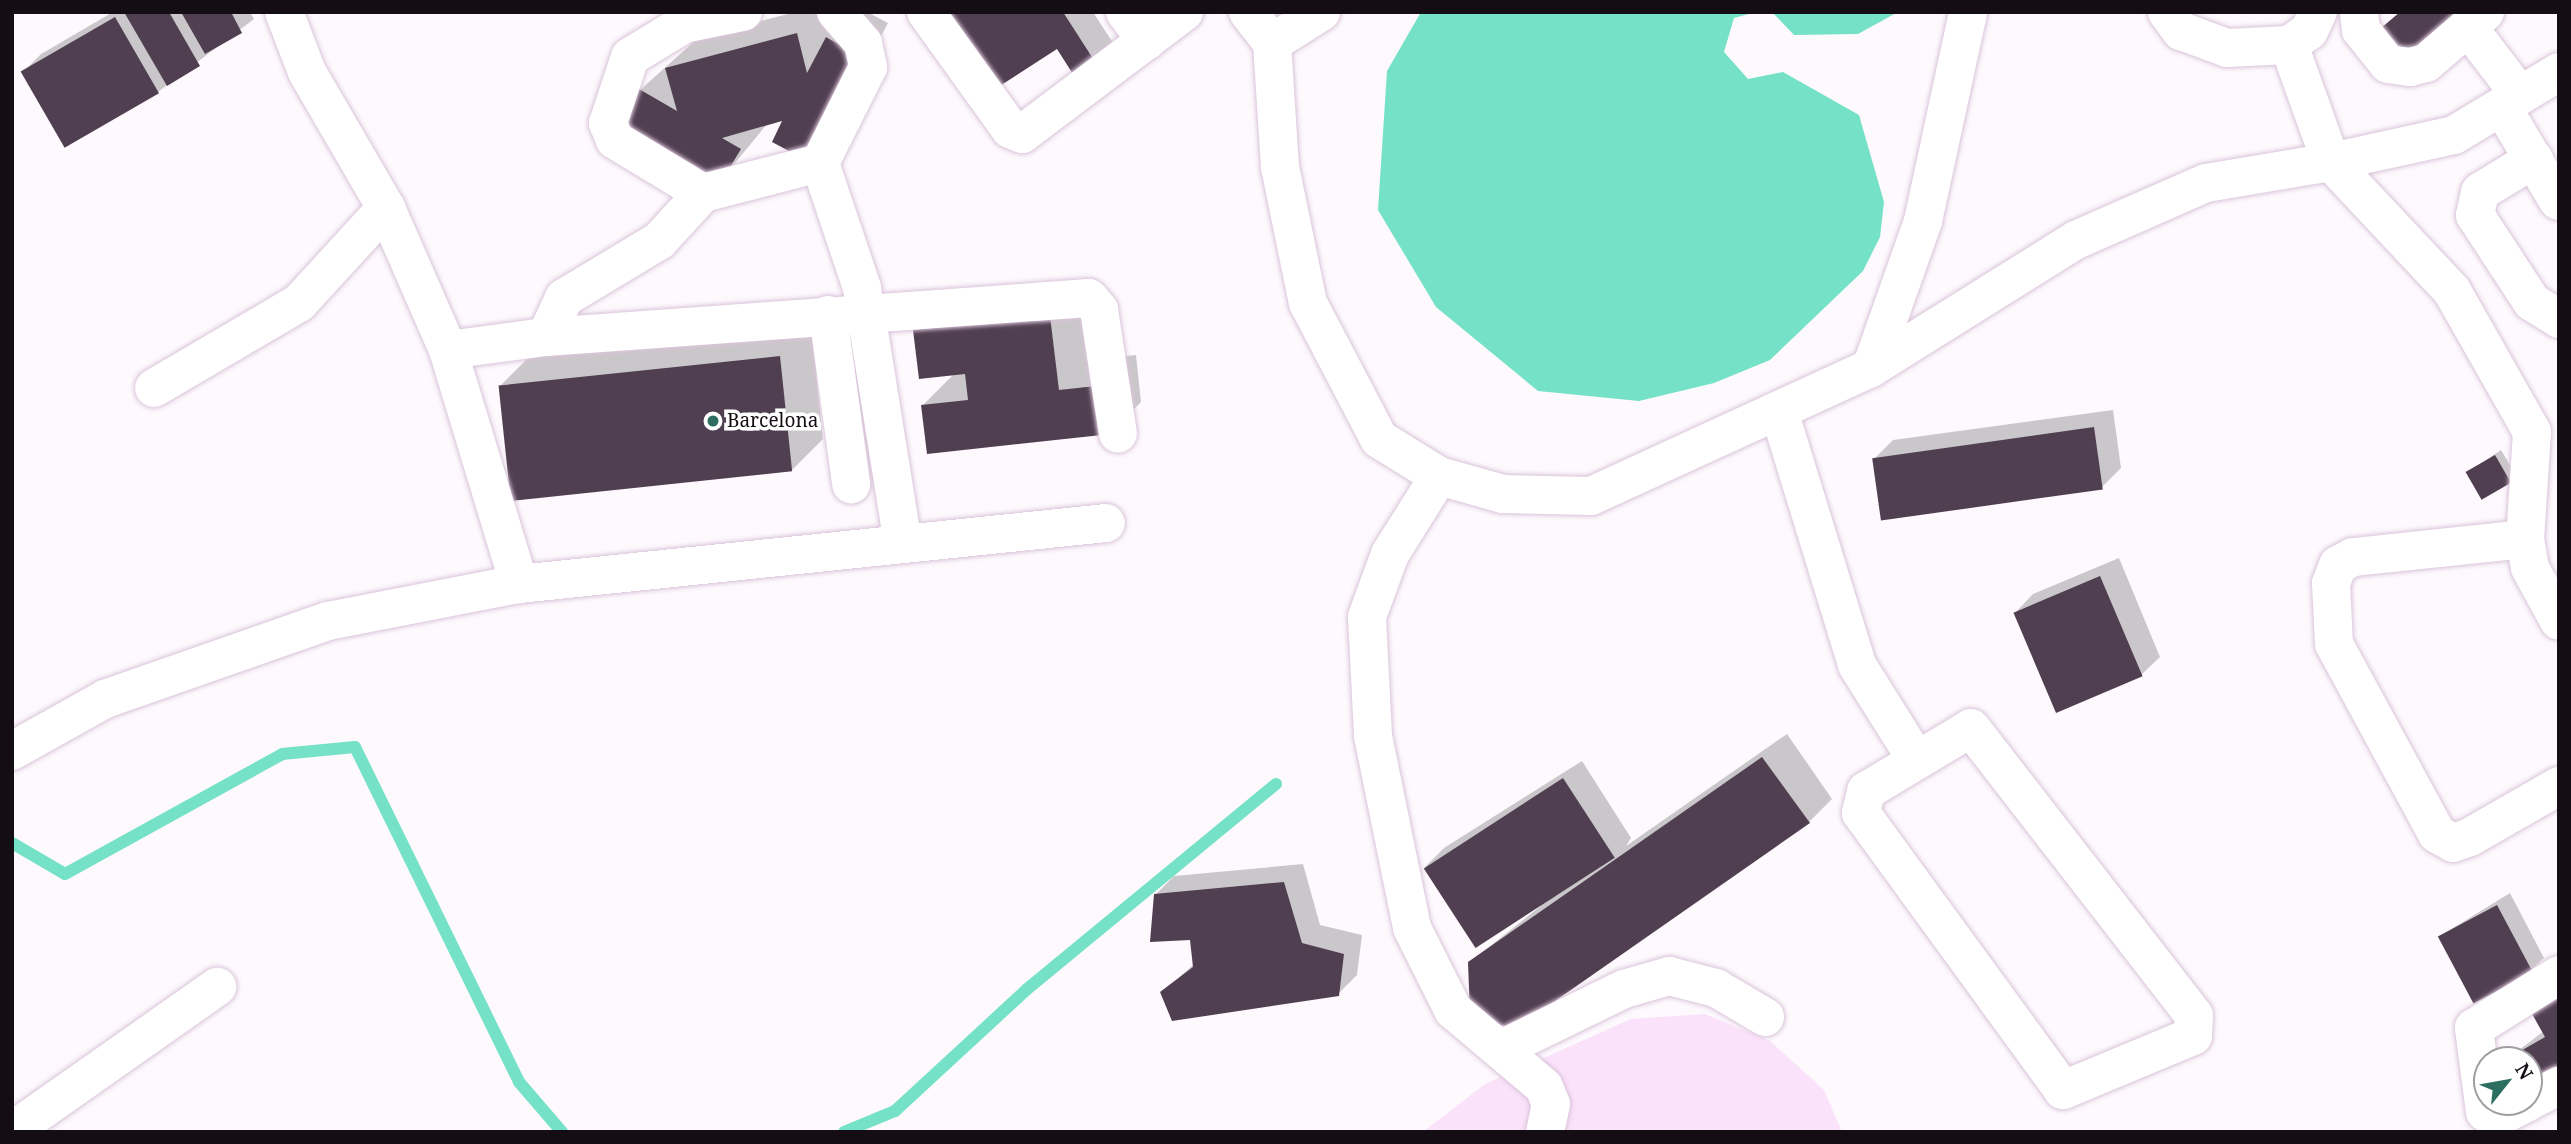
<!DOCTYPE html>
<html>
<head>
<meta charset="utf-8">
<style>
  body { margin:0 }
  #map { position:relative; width:2571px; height:1144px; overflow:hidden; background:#fdf9fd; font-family:"Noto Serif",serif }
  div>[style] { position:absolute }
  .green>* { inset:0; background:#fbe2fb }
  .water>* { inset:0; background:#75e1c7 }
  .shadow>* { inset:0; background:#0003 }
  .stream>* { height:12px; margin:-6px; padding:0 6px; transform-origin:6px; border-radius:6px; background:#75e1c7 }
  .building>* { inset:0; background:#503f50; transform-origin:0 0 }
  .roads { filter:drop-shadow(0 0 2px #d9c4d9) drop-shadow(0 0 2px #d9c4d9) }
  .street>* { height:38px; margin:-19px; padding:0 19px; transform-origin:19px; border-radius:19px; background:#fff }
  .dots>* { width:19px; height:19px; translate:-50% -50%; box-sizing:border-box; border:4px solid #fff; border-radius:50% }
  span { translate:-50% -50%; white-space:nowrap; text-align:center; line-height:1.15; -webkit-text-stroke:7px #fff; paint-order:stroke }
  .poi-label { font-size:19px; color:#140d14 }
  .left { translate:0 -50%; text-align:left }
  .frame { position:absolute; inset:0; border:14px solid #140d14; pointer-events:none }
  .north { position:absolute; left:2473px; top:1046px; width:70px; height:70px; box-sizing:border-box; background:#fff; border:2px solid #a19ea1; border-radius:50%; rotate:59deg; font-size:19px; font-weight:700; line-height:28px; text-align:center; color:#140d14 }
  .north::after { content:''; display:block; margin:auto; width:24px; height:32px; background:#2c6f60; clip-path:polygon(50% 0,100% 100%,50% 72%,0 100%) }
</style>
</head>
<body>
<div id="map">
  <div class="green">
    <i style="clip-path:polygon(1705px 1014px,1770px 1041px,1824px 1090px,1842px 1132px,1423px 1132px,1485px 1084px,1631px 1019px)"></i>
  </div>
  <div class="water">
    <i style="clip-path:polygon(1421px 12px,1756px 12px,1734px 18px,1724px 52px,1748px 79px,1783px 72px,1859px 115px,1884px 202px,1880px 237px,1863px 271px,1770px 360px,1714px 383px,1639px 401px,1538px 391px,1436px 307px,1378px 210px,1387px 71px)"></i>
    <i style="clip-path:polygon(1772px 12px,1898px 12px,1858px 34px,1794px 35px)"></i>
  </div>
  <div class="shadow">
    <i style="clip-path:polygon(113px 12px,250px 12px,254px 19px,158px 92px,23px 72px,41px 54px)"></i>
    <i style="clip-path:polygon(795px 12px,867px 12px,888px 23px,835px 126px,786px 119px,767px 124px,721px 180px,623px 121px,640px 90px,698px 38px)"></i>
    <i style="clip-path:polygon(947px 12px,1093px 12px,1117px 49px,1098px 67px,1057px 46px)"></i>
    <i style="clip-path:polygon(1081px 286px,1089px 360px,1136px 355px,1141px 402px,1110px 433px,923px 405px,955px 373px)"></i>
    <i style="clip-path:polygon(811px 326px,823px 439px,792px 470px,500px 386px,531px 355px)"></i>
    <i style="clip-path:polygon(2113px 410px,2121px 468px,2102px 487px,1874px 459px,1893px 440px)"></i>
    <i style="clip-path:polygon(2501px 450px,2516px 475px,2510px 481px,2468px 472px)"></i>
    <i style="clip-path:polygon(2119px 558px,2160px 657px,2141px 675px,2057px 711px,2015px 613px,2033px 594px)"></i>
    <i style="clip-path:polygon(1787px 734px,1832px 799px,1809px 822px,1470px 962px,1542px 905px,1425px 867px,1444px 848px,1582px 761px,1631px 838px,1626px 846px)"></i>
    <i style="clip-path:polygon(1303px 864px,1320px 925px,1362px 935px,1357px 975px,1338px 994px,1162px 993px,1194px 964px,1191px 938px,1155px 895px,1174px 876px)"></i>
    <i style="clip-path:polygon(2510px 893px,2544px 958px,2531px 970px,2440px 936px)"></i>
    <i style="clip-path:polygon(2544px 1031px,2559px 1074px,2529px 1060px,2506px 1060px)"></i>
  </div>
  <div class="stream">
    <i style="left:12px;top:843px;width:61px;rotate:30.3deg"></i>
    <i style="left:65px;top:874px;width:248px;rotate:-28.9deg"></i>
    <i style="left:282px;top:754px;width:73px;rotate:-5.5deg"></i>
    <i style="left:355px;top:747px;width:373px;rotate:63.9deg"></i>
    <i style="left:519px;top:1082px;width:66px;rotate:49.3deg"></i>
    <i style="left:844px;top:1132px;width:55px;rotate:-22.4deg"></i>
    <i style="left:895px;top:1111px;width:178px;rotate:-42.7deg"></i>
    <i style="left:1026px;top:990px;width:324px;rotate:-39.5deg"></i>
  </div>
  <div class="building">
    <i style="clip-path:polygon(124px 12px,169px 12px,200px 66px,167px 86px)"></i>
    <i style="clip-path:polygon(181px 12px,231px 12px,242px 33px,205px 54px)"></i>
    <i style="clip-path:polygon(945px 12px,1063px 12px,1099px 68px,1078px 82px,1057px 49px,995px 89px)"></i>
    <i style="clip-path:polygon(2400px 12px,2476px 12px,2406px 59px,2374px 34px)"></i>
    <i style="left:115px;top:17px;width:88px;height:109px;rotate:60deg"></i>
    <i style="clip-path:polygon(797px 33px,807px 73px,826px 37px,858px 55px,804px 159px,772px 142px,782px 121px,722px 138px,741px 149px,721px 182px,620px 121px,639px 89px,677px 111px,665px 68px)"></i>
    <i style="clip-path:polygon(1050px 316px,1059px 390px,1105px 385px,1111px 434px,927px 454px,921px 405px,968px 400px,965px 374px,919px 379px,913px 330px)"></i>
    <i style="left:780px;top:356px;width:116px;height:283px;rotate:84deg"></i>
    <i style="left:2094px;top:427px;width:63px;height:224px;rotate:82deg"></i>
    <i style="left:2495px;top:455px;width:32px;height:34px;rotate:60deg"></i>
    <i style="left:2100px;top:576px;width:109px;height:94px;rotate:67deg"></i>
    <i style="clip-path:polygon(1762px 757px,1810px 823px,1515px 1029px,1470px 1016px,1468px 962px)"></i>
    <i style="left:1563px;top:778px;width:95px;height:166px;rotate:57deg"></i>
    <i style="clip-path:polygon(1284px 882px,1302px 943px,1344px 954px,1339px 996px,1172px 1021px,1160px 992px,1193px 967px,1190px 940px,1150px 942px,1154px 894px)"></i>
    <i style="left:2497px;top:905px;width:76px;height:67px;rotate:62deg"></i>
    <i style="clip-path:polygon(2559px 984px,2559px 1076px,2529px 1093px,2529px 1060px,2505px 1060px,2545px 1037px,2526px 1003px)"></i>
  </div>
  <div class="roads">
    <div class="street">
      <i style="left:284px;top:12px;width:64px;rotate:69deg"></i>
      <i style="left:307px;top:72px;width:157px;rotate:59.8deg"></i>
      <i style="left:386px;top:208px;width:155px;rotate:66.4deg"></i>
      <i style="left:448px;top:350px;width:245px;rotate:73.1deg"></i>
      <i style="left:519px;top:584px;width:590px;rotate:-5.93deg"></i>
      <i style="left:743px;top:12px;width:60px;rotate:168.5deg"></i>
      <i style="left:684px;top:24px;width:63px;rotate:148.6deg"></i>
      <i style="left:630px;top:57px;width:70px;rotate:108.4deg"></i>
      <i style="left:608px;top:123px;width:18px;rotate:68deg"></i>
      <i style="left:615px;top:140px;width:103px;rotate:31.1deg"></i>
      <i style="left:703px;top:193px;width:121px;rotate:-14.4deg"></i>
      <i style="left:836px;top:12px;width:41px;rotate:48.9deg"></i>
      <i style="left:863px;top:43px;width:25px;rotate:78deg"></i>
      <i style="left:868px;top:67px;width:107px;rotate:116.6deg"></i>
      <i style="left:820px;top:163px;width:132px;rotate:71.4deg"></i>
      <i style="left:862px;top:288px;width:259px;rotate:80.9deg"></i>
      <i style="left:926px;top:12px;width:144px;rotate:54.3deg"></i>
      <i style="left:1010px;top:129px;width:13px;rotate:23deg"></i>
      <i style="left:1022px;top:134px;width:203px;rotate:-37deg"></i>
      <i style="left:1125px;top:12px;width:36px;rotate:53deg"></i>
      <i style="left:1248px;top:12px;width:39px;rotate:52deg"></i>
      <i style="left:1272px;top:43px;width:124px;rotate:86.3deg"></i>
      <i style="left:1280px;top:167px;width:139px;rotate:78.4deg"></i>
      <i style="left:1308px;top:303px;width:153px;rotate:62.4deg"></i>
      <i style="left:1379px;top:439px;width:70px;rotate:31.7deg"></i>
      <i style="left:1439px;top:476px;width:66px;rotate:15.7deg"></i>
      <i style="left:1503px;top:494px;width:88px;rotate:1.3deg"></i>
      <i style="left:1591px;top:496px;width:308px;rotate:-24.6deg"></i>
      <i style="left:1871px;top:368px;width:242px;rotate:-32deg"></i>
      <i style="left:2076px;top:240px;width:142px;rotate:-23.7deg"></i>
      <i style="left:2206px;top:183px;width:127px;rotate:-9.5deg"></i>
      <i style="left:2331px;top:162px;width:177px;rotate:46.8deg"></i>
      <i style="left:2452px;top:291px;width:162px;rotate:60.4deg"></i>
      <i style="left:2532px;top:432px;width:107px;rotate:93.7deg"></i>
      <i style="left:2525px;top:539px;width:29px;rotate:80deg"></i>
      <i style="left:2530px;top:568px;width:60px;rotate:61.3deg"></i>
      <i style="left:2167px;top:12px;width:24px;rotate:54deg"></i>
      <i style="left:2181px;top:31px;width:49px;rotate:20.3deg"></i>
      <i style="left:2227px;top:48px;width:62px;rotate:-2.8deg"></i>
      <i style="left:2289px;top:45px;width:24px;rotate:-35deg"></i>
      <i style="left:2309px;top:31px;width:21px;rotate:-65deg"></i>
      <i style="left:2359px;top:12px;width:18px;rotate:84deg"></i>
      <i style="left:2361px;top:30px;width:43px;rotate:51.5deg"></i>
      <i style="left:2388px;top:64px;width:22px;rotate:8deg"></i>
      <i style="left:2410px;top:67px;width:16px;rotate:-14deg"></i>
      <i style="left:2426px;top:63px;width:78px;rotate:-40.8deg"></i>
      <i style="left:2468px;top:27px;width:86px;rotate:52.6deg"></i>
      <i style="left:1272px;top:43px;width:58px;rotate:-32.3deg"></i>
      <i style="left:2289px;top:45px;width:124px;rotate:70.3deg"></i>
      <i style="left:2331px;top:162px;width:126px;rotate:-12.4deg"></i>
      <i style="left:2454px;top:135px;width:122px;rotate:-31deg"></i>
      <i style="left:2502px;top:107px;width:109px;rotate:59.2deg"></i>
      <i style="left:2534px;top:159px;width:63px;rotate:148.6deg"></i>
      <i style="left:2480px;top:192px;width:24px;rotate:102deg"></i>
      <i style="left:2475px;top:215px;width:104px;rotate:56.8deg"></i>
      <i style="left:2532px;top:302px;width:32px;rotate:32deg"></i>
      <i style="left:828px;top:315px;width:171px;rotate:82.2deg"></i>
      <i style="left:546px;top:337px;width:544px;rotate:-4.11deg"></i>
      <i style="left:1089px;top:298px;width:16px;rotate:50deg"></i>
      <i style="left:1099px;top:310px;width:125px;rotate:81.3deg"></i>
      <i style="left:448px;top:350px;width:99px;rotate:-7.6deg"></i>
      <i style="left:546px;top:337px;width:43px;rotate:-65.2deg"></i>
      <i style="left:564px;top:298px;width:111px;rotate:-31deg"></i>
      <i style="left:659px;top:241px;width:65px;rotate:-47.5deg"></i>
      <i style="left:1871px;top:368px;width:156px;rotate:-70.5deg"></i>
      <i style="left:1923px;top:221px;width:214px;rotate:-77.8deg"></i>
      <i style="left:154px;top:388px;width:168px;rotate:-30.4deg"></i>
      <i style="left:299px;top:303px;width:129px;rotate:-47.5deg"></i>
      <i style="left:1779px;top:411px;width:266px;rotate:72.9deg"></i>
      <i style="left:1857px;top:665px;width:111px;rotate:57.9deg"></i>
      <i style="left:1439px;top:476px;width:92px;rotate:122.1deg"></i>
      <i style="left:1390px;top:554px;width:67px;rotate:110.1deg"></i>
      <i style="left:1367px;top:617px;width:119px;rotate:87.1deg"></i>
      <i style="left:1373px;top:736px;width:196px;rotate:78.5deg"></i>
      <i style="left:1412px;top:928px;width:92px;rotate:63.4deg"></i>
      <i style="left:1453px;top:1010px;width:119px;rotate:40.2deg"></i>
      <i style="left:1544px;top:1087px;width:18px;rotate:68deg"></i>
      <i style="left:1551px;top:1104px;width:29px;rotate:102deg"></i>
      <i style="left:2525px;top:539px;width:173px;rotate:174deg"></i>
      <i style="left:2353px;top:557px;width:17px;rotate:152deg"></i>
      <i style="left:2338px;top:565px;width:19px;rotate:111deg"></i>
      <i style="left:2331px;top:583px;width:61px;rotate:87.2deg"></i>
      <i style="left:2334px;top:644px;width:216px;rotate:61.5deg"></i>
      <i style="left:2437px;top:834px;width:18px;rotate:29deg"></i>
      <i style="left:2453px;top:843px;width:18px;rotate:-19deg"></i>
      <i style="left:2470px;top:837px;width:103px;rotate:-29.8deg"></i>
      <i style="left:1971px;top:728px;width:364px;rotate:52.2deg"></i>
      <i style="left:2194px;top:1016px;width:20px;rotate:93deg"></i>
      <i style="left:2193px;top:1036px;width:141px;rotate:157.4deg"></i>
      <i style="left:2063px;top:1090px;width:343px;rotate:-126.1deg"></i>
      <i style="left:1861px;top:813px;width:23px;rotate:-77deg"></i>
      <i style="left:1866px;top:791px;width:122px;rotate:-31deg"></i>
      <i style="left:12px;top:751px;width:107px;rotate:-29.2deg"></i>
      <i style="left:105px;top:699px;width:236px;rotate:-19.3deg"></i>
      <i style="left:328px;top:621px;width:195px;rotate:-11deg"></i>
      <i style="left:1501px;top:1049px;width:137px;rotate:-26deg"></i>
      <i style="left:1624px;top:989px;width:47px;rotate:-16.1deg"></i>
      <i style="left:1669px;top:976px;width:49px;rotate:14.3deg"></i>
      <i style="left:1716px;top:988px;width:57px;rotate:30.6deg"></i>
      <i style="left:2529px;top:1101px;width:34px;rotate:-27deg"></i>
      <i style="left:2528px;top:1102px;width:30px;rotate:153deg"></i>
      <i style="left:2501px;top:1116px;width:16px;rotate:-166deg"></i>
      <i style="left:2485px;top:1112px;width:85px;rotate:-97.5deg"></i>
      <i style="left:2474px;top:1028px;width:100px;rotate:-31.9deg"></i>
      <i style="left:12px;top:1131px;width:251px;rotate:-35.1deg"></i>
    </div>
  </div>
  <div class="dots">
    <i style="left:713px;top:421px;background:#2c6f60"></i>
  </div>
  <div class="poi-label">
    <span class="left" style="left:727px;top:421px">Barcelona</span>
  </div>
  <div class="frame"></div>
  <div class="north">N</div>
</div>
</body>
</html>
